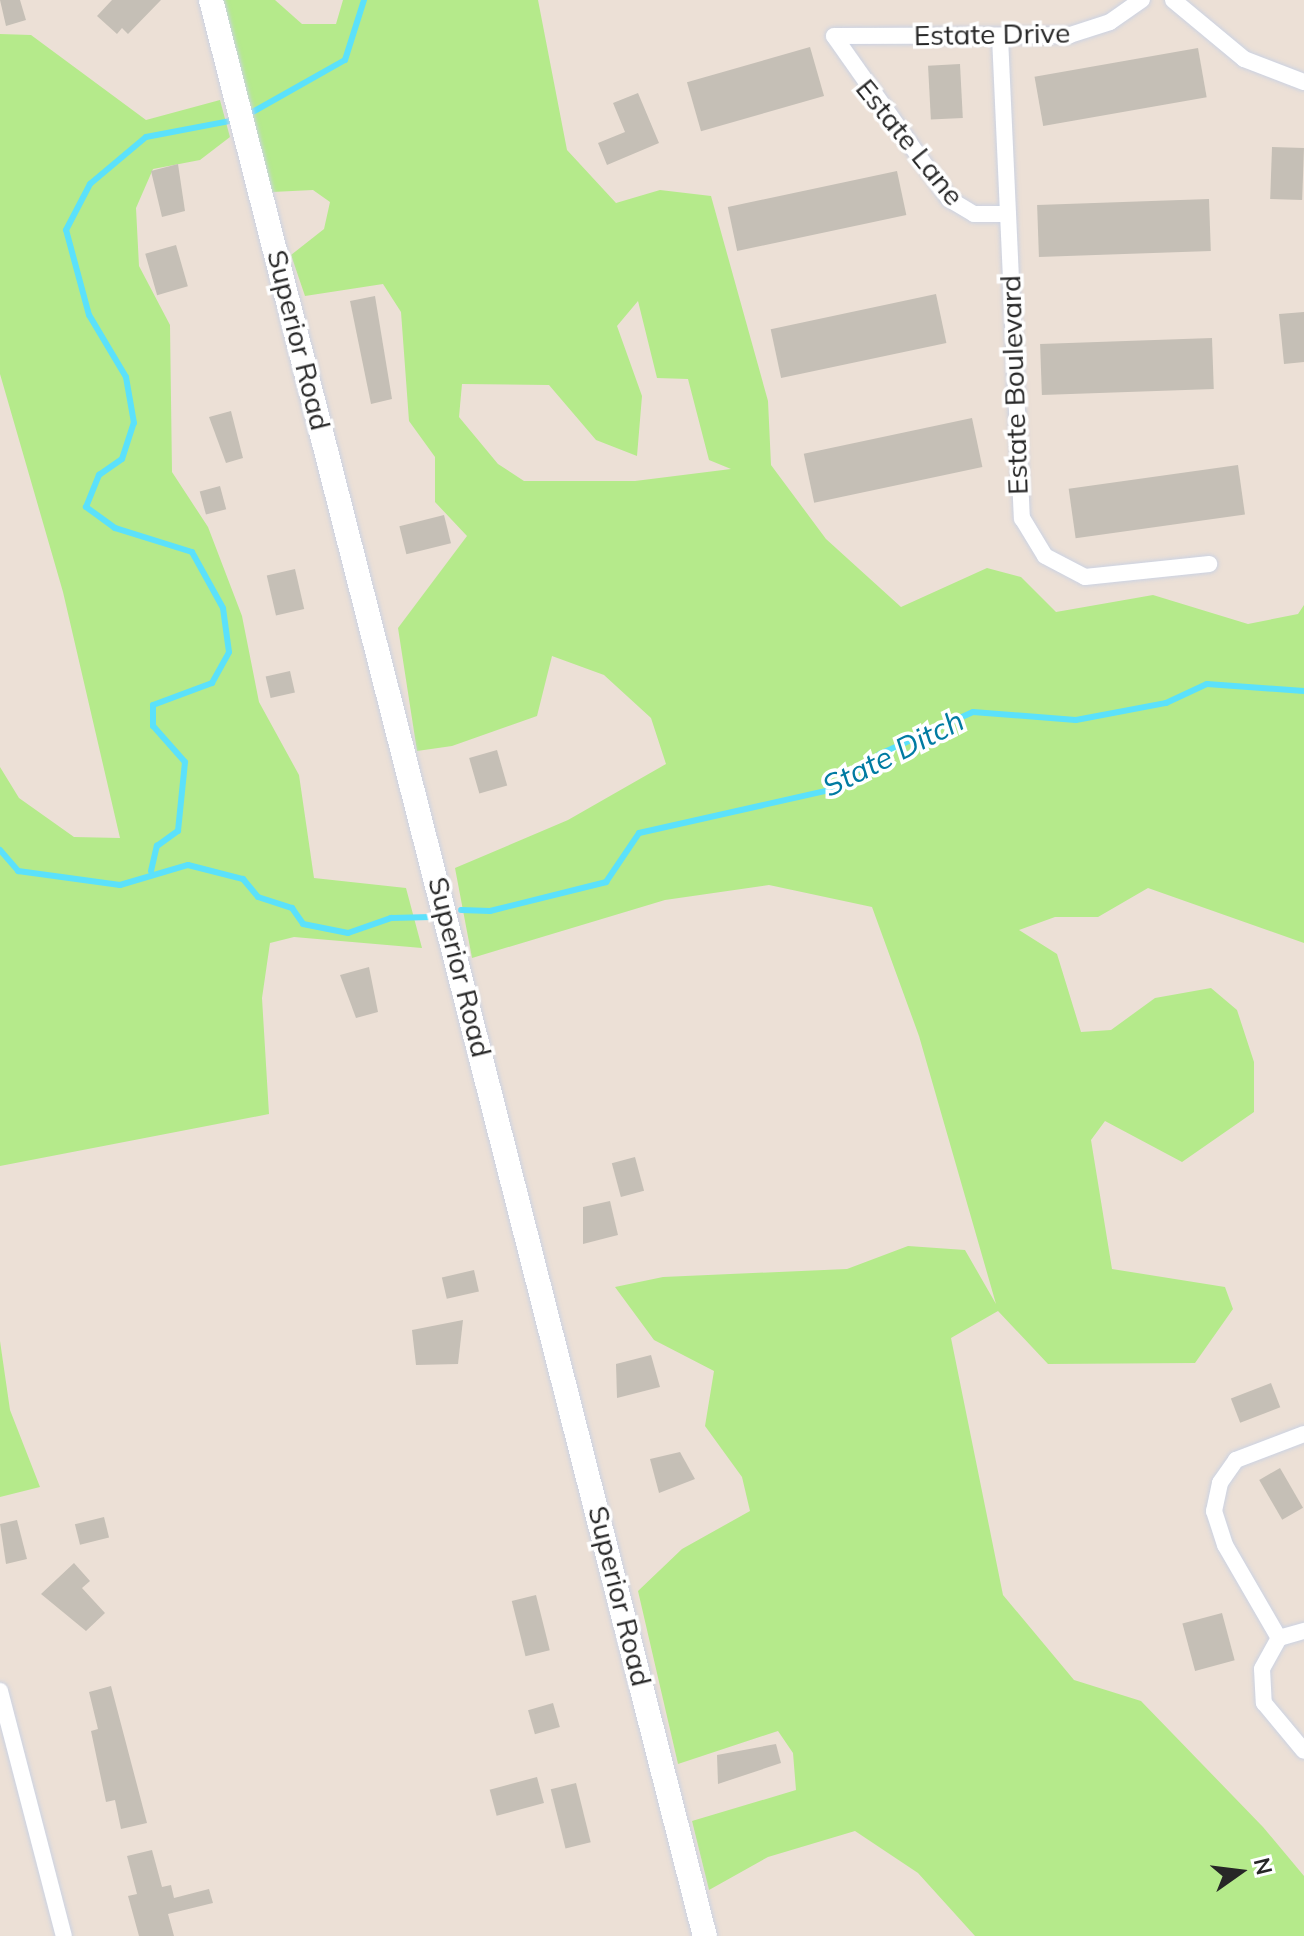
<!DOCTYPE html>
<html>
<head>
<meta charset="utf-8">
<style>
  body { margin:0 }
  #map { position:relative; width:1304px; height:1936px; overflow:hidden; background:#ece0d6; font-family:Mulish,sans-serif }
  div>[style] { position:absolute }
  .green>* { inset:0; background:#b5ea8b }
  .stream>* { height:6px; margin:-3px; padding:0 3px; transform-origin:3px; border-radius:3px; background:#5be1fb }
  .building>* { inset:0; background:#c5bfb6; transform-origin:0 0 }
  .roads { filter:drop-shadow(0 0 2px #cbd2e2) drop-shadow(0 0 2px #cbd2e2) }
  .street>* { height:16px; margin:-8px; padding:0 8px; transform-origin:8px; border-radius:8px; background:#fff }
  .secondary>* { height:24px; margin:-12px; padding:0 12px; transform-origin:12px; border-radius:12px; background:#fff }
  span { translate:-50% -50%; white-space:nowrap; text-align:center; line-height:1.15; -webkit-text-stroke:7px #fff; paint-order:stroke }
  .street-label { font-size:28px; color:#272727 }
  .water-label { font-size:30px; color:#007ba2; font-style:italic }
  .north { position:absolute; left:1200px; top:1832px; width:80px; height:80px; -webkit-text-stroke:6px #fff; paint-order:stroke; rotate:76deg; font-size:22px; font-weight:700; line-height:32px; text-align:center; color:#272727 }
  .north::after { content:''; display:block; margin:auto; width:28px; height:36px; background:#272727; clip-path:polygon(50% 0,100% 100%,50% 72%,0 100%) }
</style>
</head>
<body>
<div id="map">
  <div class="green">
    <i style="clip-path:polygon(evenodd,221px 0,275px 0,302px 24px,336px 24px,343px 0,538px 0,567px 150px,616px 203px,660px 190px,711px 196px,768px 401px,771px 465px,826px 539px,901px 607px,987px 568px,1021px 577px,1056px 612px,1153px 595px,1248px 624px,1298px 614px,1304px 605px,1304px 943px,1148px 888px,1098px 917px,1055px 917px,1019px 930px,1057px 954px,1081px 1032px,1111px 1030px,1155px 998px,1211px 988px,1237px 1010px,1254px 1062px,1254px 1112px,1182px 1162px,1105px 1121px,1091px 1140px,1112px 1269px,1225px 1287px,1233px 1309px,1195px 1363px,1048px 1364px,998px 1311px,951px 1338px,1003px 1595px,1074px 1680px,1141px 1701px,1263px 1827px,1304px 1876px,1304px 1936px,975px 1936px,918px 1873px,855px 1831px,768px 1857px,709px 1890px,692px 1821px,796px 1790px,793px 1753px,778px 1731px,678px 1764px,638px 1591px,682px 1549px,750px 1511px,742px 1477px,705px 1426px,714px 1371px,654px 1340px,615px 1287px,663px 1277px,847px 1269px,908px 1246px,965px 1250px,996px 1304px,919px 1036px,872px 907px,769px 885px,665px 900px,472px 958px,455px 868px,568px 820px,666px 764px,651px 718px,604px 675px,552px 656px,537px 716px,452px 746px,417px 751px,398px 628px,467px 536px,435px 502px,435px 457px,409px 421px,401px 312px,383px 284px,305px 296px,291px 255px,324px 229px,330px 202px,313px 190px,272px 192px,221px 0,638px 301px,657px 378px,688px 379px,709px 460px,731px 469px,635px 481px,524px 481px,498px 464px,459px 417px,462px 384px,549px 385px,596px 440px,637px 456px,642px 396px,617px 326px,638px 301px)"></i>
    <i style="clip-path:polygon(0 34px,31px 35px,146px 120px,220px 100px,230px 137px,200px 160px,153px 169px,136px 208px,139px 266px,170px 325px,172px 472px,208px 527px,242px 616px,259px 702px,299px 775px,314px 878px,406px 888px,422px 948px,294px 937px,270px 943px,262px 998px,269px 1114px,0 1166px,0 767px,19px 798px,74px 837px,120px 838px,63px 592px,0 374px)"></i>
    <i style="clip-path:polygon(0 1341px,10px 1410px,40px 1487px,0 1497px)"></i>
  </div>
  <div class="stream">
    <i style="left:249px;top:114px;width:110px;rotate:-29.4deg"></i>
    <i style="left:345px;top:60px;width:63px;rotate:-72.4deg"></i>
    <i style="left:0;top:850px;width:28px;rotate:49deg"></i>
    <i style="left:18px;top:871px;width:103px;rotate:7.8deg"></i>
    <i style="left:120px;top:885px;width:71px;rotate:-16.4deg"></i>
    <i style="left:188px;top:865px;width:57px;rotate:14.3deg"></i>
    <i style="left:243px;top:879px;width:23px;rotate:50deg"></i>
    <i style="left:258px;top:897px;width:36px;rotate:18deg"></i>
    <i style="left:292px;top:908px;width:19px;rotate:55deg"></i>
    <i style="left:303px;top:924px;width:46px;rotate:11.3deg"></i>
    <i style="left:348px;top:933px;width:46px;rotate:-19.2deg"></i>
    <i style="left:391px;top:918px;width:40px;rotate:-1.4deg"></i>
    <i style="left:151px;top:871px;width:26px;rotate:-77deg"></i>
    <i style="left:157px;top:846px;width:26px;rotate:-36deg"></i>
    <i style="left:178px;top:831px;width:69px;rotate:-84.2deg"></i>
    <i style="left:185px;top:762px;width:48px;rotate:-131.6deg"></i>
    <i style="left:153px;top:726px;width:21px;rotate:-90deg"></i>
    <i style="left:153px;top:705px;width:63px;rotate:-20.4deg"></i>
    <i style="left:212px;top:683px;width:35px;rotate:-61deg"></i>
    <i style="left:229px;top:652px;width:44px;rotate:-97.8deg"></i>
    <i style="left:223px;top:608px;width:64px;rotate:-119deg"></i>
    <i style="left:192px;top:552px;width:81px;rotate:-162.7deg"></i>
    <i style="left:115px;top:528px;width:36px;rotate:-144deg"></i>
    <i style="left:86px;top:507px;width:35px;rotate:-68deg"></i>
    <i style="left:99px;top:475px;width:28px;rotate:-35deg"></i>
    <i style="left:122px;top:459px;width:38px;rotate:-72deg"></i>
    <i style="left:134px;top:423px;width:47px;rotate:-99.9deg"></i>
    <i style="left:126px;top:377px;width:72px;rotate:-120.8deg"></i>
    <i style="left:89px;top:315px;width:88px;rotate:-105.1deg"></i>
    <i style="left:66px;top:230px;width:52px;rotate:-62.4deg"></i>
    <i style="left:90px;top:184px;width:73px;rotate:-40deg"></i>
    <i style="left:146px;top:137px;width:86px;rotate:-10.8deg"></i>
    <i style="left:461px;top:910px;width:29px;rotate:2deg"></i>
    <i style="left:490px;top:911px;width:120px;rotate:-14deg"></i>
    <i style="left:606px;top:882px;width:59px;rotate:-56deg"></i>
    <i style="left:639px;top:833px;width:196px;rotate:-12.7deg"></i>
    <i style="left:830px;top:790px;width:62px;rotate:-35.8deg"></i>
    <i style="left:880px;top:754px;width:102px;rotate:-24.3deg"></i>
    <i style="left:973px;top:712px;width:103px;rotate:4.4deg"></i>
    <i style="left:1076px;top:720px;width:92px;rotate:-10.7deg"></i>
    <i style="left:1166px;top:703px;width:45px;rotate:-24.9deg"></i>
    <i style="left:1207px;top:684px;width:97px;rotate:4.1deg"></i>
  </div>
  <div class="building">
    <i style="clip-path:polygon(0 0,20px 0,26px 20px,6px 26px)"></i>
    <i style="clip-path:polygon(112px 0,161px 0,128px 34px,122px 28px,117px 34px,97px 16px)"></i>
    <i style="left:810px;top:47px;width:51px;height:128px;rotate:74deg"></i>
    <i style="left:1198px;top:48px;width:50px;height:166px;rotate:80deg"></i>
    <i style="left:960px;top:64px;width:54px;height:32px;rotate:87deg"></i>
    <i style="clip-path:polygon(638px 93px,659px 143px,607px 165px,598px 143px,625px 132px,613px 103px)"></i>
    <i style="left:1272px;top:147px;width:32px;height:52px;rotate:2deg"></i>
    <i style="clip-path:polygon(178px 164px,185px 211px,162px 217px,151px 171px)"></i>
    <i style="left:897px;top:171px;width:45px;height:173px;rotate:78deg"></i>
    <i style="left:1209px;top:199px;width:52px;height:172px;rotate:88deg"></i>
    <i style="left:176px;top:245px;width:43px;height:32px;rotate:74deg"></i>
    <i style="left:936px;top:294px;width:50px;height:169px;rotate:78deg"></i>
    <i style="clip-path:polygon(375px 296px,392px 399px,371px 404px,350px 301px)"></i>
    <i style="clip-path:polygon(1304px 312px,1304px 362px,1284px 364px,1279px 314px)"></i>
    <i style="left:1212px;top:338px;width:51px;height:172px;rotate:88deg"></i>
    <i style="clip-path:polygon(231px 411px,243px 458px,226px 463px,209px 417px)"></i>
    <i style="left:972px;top:418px;width:50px;height:172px;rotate:78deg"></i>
    <i style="left:1238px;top:465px;width:50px;height:171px;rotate:82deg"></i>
    <i style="left:220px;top:486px;width:24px;height:21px;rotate:75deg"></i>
    <i style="left:444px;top:515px;width:29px;height:46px;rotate:76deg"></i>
    <i style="left:295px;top:569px;width:41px;height:29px;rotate:77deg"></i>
    <i style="left:290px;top:671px;width:22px;height:25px;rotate:77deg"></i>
    <i style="left:497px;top:750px;width:37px;height:29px;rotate:74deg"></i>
    <i style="clip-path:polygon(369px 967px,378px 1012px,356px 1018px,340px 975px)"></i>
    <i style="left:635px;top:1157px;width:35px;height:24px;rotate:75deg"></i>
    <i style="clip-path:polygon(610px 1201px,618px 1235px,583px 1244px,583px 1207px)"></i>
    <i style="left:474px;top:1270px;width:22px;height:33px;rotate:77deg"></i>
    <i style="clip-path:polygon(463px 1320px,458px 1364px,416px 1365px,412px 1330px)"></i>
    <i style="clip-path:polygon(651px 1355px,660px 1387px,617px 1398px,616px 1364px)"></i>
    <i style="left:1271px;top:1383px;width:26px;height:43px;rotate:69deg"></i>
    <i style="clip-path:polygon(680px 1452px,695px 1479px,659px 1493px,650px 1459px)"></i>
    <i style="left:1280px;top:1468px;width:46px;height:24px;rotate:60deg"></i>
    <i style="left:104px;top:1517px;width:21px;height:30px;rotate:76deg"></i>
    <i style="clip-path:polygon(17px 1520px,27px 1559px,6px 1564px,0 1524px)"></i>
    <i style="clip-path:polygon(74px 1563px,90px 1581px,82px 1588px,105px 1613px,86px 1631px,41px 1594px)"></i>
    <i style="left:536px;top:1595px;width:57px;height:25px;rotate:76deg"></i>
    <i style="left:1222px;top:1613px;width:49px;height:41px;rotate:75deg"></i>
    <i style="clip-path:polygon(111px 1686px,147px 1823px,121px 1829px,115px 1800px,106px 1802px,91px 1731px,98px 1729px,89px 1692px)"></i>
    <i style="left:553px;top:1703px;width:25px;height:26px;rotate:74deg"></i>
    <i style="clip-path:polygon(776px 1744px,781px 1763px,718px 1784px,717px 1755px)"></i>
    <i style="left:537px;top:1777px;width:27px;height:49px;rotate:75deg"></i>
    <i style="left:576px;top:1783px;width:61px;height:26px;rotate:76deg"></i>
    <i style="clip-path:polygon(152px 1850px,162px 1887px,171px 1885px,174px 1898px,209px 1889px,213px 1903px,168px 1914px,174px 1936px,139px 1936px,128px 1896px,137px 1894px,127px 1856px)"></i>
  </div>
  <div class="roads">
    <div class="street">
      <i style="left:1173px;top:0;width:92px;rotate:39.7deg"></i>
      <i style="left:1244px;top:59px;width:64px;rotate:21deg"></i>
      <i style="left:1000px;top:37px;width:482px;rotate:87.4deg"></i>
      <i style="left:1022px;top:518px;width:44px;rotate:58.8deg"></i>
      <i style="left:1045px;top:556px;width:45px;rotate:27.7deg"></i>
      <i style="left:1085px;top:577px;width:125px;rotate:-6deg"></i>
      <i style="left:1008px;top:214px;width:34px;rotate:180deg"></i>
      <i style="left:974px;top:214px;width:29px;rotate:-149deg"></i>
      <i style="left:949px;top:199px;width:199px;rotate:-125.2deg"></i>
      <i style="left:834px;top:36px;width:236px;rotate:-0.2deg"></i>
      <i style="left:1070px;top:35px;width:42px;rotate:-18deg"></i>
      <i style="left:1110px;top:22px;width:39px;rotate:-35deg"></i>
      <i style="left:1304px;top:1434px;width:73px;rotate:159.1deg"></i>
      <i style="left:1236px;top:1460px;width:28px;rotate:125deg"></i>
      <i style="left:1220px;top:1483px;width:29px;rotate:102deg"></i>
      <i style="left:1214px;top:1511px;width:36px;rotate:72deg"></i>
      <i style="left:1225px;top:1545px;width:108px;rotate:59.9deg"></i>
      <i style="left:1279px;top:1638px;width:35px;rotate:119deg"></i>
      <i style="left:1262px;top:1669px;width:34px;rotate:87deg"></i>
      <i style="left:1264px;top:1703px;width:62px;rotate:50.2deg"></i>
      <i style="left:1279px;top:1638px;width:26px;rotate:-16deg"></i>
      <i style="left:0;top:1691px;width:253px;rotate:75.4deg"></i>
    </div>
    <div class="secondary">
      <i style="left:211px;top:0;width:1998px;rotate:75.69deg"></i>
    </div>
  </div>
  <div class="street-label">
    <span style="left:992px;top:34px;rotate:-1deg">Estate Drive</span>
    <span style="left:910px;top:142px;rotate:51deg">Estate Lane</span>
    <span style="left:299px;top:340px;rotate:76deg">Superior Road</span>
    <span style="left:1014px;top:385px;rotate:-92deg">Estate Boulevard</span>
    <span style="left:460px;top:967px;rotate:76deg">Superior Road</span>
    <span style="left:620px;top:1596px;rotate:76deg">Superior Road</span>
  </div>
  <div class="water-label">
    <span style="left:893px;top:753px;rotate:-27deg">State Ditch</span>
  </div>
  <div class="north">N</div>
</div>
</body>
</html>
